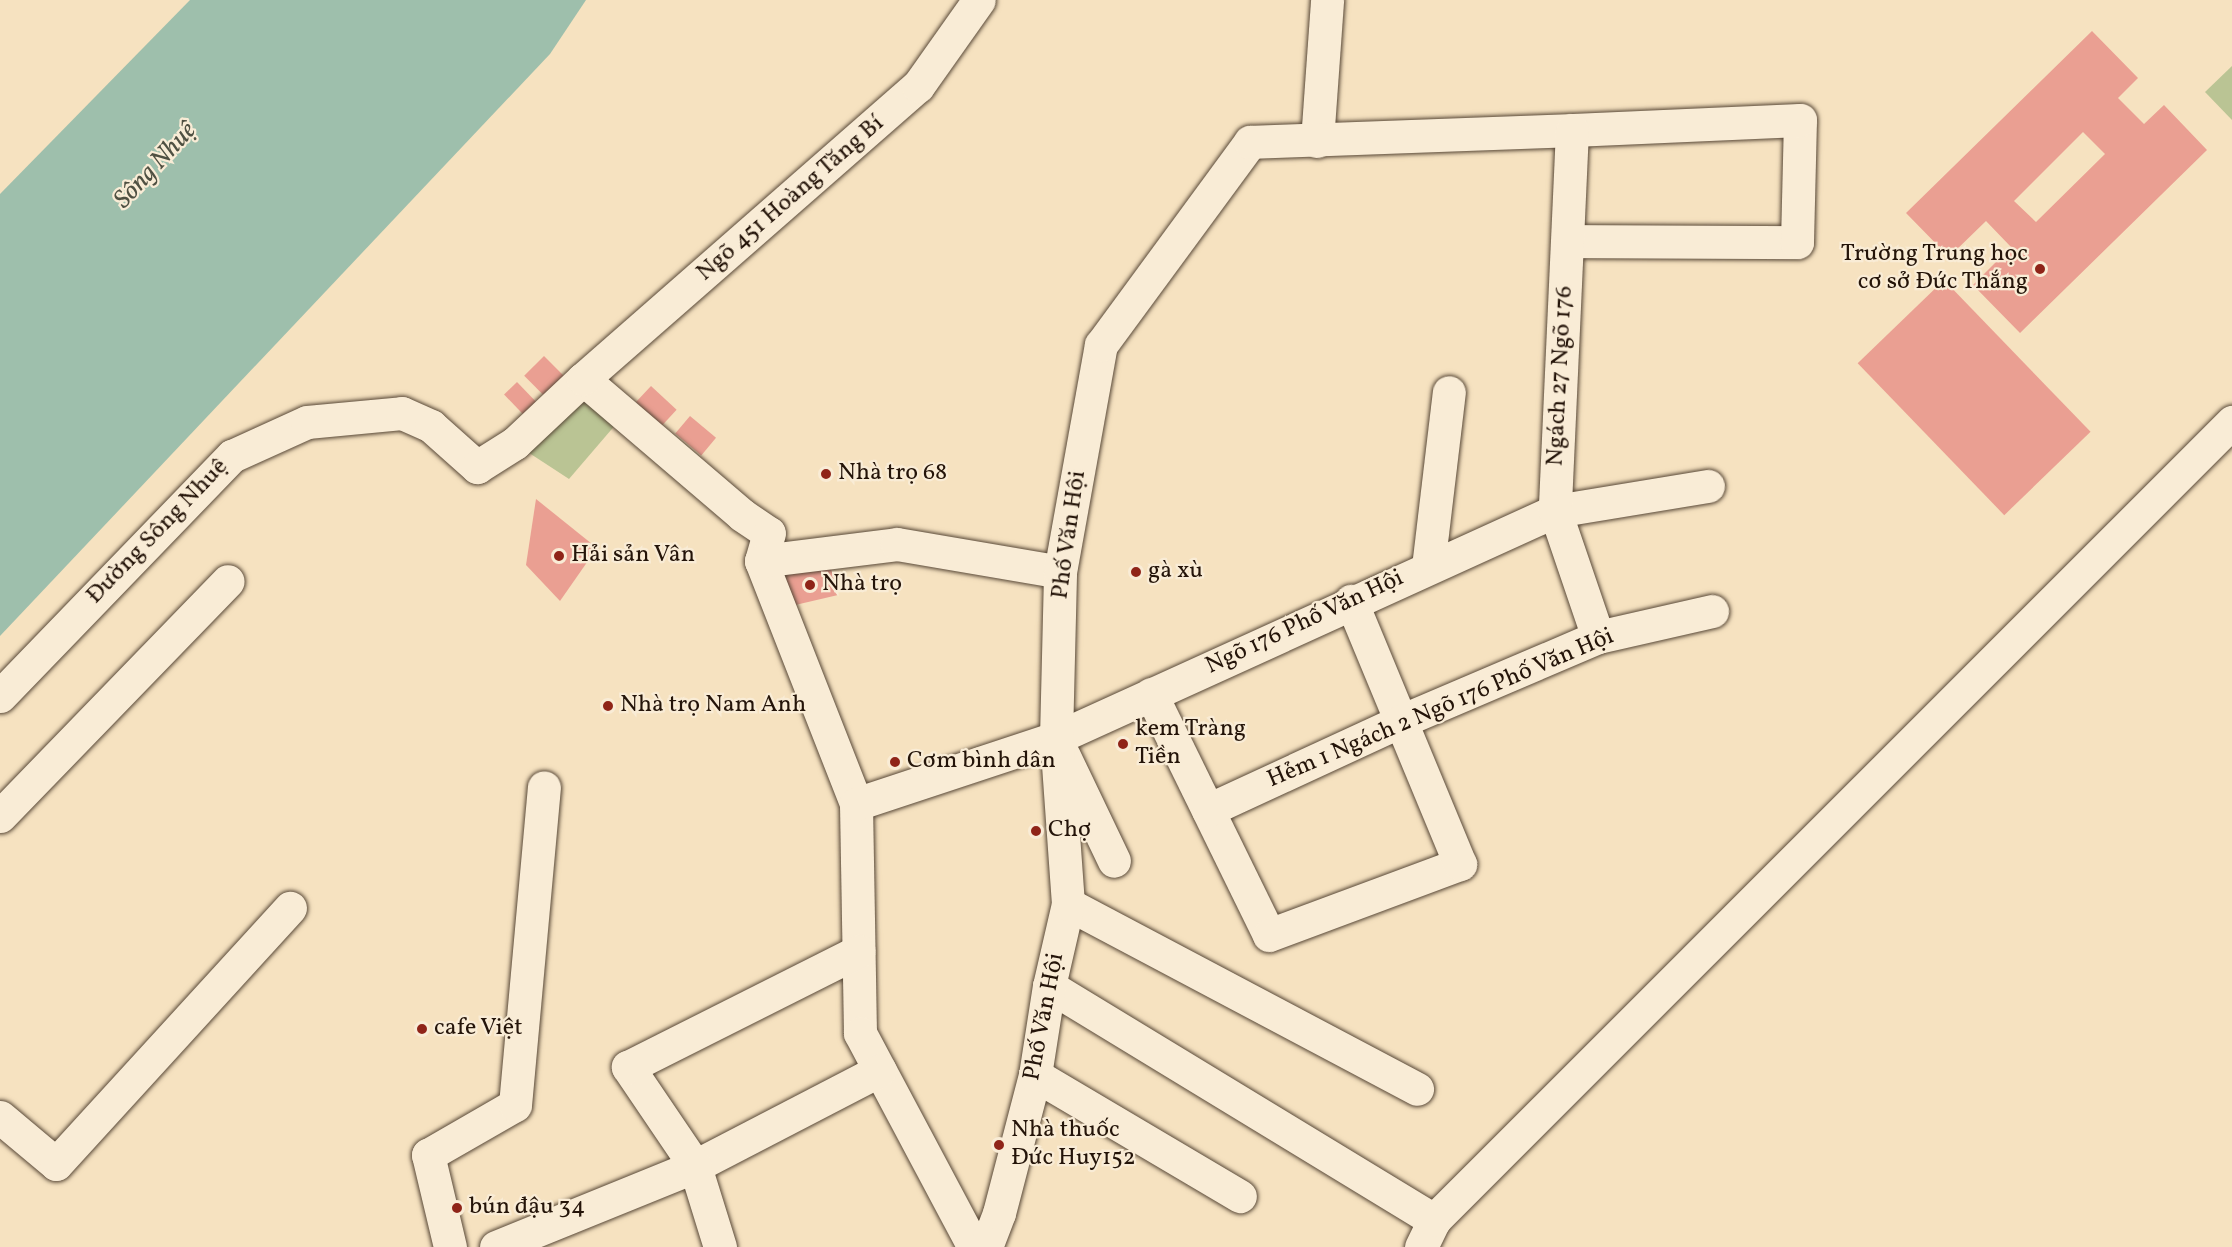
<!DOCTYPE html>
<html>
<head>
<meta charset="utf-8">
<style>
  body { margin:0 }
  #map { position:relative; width:2232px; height:1247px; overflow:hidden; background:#f6e2c0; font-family:Vollkorn,serif }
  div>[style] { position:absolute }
  .green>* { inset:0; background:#bac494 }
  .water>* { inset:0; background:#9ebfac }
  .building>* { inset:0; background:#ea9f92; transform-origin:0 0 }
  .roads { filter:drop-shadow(0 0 2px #584837) drop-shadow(0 0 2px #584837) }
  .minor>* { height:33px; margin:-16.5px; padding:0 16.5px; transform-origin:16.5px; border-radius:16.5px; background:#f9ecd6 }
  .dots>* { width:16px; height:16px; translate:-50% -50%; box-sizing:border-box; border:3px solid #f9ecd6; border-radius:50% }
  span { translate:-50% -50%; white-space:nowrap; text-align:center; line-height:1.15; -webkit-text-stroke:4.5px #f9ecd6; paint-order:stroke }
  .street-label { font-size:24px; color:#241409 }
  .poi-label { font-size:24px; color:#241409 }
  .right { translate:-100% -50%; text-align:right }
  .left { translate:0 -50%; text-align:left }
  .water-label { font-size:26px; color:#4f5042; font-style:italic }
</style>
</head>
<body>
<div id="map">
  <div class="green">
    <i style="clip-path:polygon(2232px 66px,2232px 120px,2205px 92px)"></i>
    <i style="clip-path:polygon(582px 392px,617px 423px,569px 479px,520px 447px)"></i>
  </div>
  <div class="water">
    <i style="clip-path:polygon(190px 0,586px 0,550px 54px,0 636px,0 194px)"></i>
  </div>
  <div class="building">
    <i style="clip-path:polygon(evenodd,2092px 31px,2138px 78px,2118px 98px,2144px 124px,2164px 105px,2207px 150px,2020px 333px,1973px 285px,2011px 247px,1986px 221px,1949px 257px,1906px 213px,2092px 31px,2083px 132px,2105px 154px,2036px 222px,2014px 201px,2083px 132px)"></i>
    <i style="left:1944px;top:280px;width:211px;height:120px;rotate:46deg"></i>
    <i style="left:544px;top:356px;width:37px;height:28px;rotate:45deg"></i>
    <i style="left:517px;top:382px;width:36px;height:18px;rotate:46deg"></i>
    <i style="left:651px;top:386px;width:35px;height:22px;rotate:43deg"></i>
    <i style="left:690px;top:416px;width:34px;height:23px;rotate:40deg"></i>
    <i style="clip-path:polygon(536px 499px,597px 548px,560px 601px,526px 565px)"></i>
    <i style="clip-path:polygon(830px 565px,838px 595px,791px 606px,780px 574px)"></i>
  </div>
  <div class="roads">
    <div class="minor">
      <i style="left:1317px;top:141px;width:141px;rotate:-85.9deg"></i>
      <i style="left:1568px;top:241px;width:229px;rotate:0.3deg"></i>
      <i style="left:1797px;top:242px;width:122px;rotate:-88.6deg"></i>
      <i style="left:1800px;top:120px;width:228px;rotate:177.5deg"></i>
      <i style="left:583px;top:379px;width:209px;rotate:40.5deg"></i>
      <i style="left:742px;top:515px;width:32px;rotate:34deg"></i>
      <i style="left:769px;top:533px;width:29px;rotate:106deg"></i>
      <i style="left:761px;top:561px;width:261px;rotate:68.6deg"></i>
      <i style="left:856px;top:804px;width:229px;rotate:89deg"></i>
      <i style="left:860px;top:1033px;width:242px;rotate:62deg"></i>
      <i style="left:761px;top:561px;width:137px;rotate:-7.1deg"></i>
      <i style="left:897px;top:544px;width:165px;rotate:9.7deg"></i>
      <i style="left:1428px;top:567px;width:176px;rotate:-83.2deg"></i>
      <i style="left:1151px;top:694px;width:268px;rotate:63.9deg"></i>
      <i style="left:1269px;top:935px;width:204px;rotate:-20.4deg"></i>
      <i style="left:1460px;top:864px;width:285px;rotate:-112.5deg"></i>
      <i style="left:0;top:696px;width:334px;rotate:-46deg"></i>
      <i style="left:232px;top:456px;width:82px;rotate:-24.4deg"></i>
      <i style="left:307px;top:422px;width:95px;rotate:-5.4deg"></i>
      <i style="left:402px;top:413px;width:32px;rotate:24deg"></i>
      <i style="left:431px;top:426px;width:62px;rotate:41.7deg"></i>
      <i style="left:477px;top:467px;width:45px;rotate:-32.3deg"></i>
      <i style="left:515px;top:443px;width:93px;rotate:-43.3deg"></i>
      <i style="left:583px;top:379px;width:445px;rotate:-41.2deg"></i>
      <i style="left:918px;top:86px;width:105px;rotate:-54.7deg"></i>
      <i style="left:1064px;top:756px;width:116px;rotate:64.5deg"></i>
      <i style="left:856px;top:804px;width:211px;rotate:-18.3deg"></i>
      <i style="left:1056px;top:738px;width:548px;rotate:-24.46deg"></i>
      <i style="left:1555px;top:511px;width:155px;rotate:-9.3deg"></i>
      <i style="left:1208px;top:810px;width:213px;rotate:-24.8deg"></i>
      <i style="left:1401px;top:721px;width:214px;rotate:-23.1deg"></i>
      <i style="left:1598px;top:637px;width:117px;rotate:-12.8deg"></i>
      <i style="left:0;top:816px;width:327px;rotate:-45.9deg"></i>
      <i style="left:1068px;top:904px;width:395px;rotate:27.9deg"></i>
      <i style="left:1049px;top:986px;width:451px;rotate:31.3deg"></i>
      <i style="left:1035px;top:1075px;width:238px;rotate:30.6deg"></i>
      <i style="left:0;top:1117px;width:73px;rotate:40deg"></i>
      <i style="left:56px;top:1164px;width:347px;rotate:-47.6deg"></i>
      <i style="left:450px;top:1247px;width:95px;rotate:-103.4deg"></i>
      <i style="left:428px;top:1155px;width:100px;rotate:-29.9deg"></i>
      <i style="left:515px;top:1105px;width:319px;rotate:-84.8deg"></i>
      <i style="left:496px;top:1247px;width:215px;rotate:-22.1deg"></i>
      <i style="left:695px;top:1166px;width:208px;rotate:-27.4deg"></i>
      <i style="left:720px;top:1247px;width:85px;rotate:-107.2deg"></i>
      <i style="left:695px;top:1166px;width:120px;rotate:-124.1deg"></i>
      <i style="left:628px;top:1067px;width:258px;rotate:-26.7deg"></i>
      <i style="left:986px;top:1247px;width:36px;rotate:-69deg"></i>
      <i style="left:999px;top:1213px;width:143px;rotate:-75.4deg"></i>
      <i style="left:1035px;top:1075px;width:90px;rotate:-81.1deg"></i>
      <i style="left:1049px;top:986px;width:84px;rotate:-77deg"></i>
      <i style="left:1068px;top:904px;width:166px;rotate:-94.1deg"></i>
      <i style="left:1056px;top:738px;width:166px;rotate:-88.6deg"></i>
      <i style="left:1060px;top:572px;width:231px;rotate:-79.8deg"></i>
      <i style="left:1101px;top:345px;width:252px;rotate:-53.7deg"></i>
      <i style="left:1250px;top:142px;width:322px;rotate:-2.1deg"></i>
      <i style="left:1572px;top:130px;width:381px;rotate:92.6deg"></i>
      <i style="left:1555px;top:511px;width:133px;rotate:71.2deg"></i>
      <i style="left:1421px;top:1247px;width:30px;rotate:-64deg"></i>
      <i style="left:1434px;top:1220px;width:1129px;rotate:-45deg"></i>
    </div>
  </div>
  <div class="dots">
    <i style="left:2040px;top:269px;background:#8f2418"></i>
    <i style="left:826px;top:474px;background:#8f2418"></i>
    <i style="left:559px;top:556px;background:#8f2418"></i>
    <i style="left:1136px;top:572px;background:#8f2418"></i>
    <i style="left:810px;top:585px;background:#8f2418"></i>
    <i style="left:608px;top:706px;background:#8f2418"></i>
    <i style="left:1123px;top:744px;background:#8f2418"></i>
    <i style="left:895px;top:762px;background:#8f2418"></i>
    <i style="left:1036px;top:831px;background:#8f2418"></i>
    <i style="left:422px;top:1029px;background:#8f2418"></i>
    <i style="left:999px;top:1145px;background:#8f2418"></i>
    <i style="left:457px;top:1208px;background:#8f2418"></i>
  </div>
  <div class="street-label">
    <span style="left:791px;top:199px;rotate:-41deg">Ngõ 451 Hoàng Tăng Bí</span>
    <span style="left:1561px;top:376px;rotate:-87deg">Ngách 27 Ngõ 176</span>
    <span style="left:158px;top:532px;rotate:-46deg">Đường Sông Nhuệ</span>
    <span style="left:1070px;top:535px;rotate:-82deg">Phố Văn Hội</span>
    <span style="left:1305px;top:623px;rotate:-25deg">Ngõ 176 Phố Văn Hội</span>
    <span style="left:1441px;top:709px;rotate:-23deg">Hẻm 1 Ngách 2 Ngõ 176 Phố Văn Hội</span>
    <span style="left:1045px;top:1017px;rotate:-79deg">Phố Văn Hội</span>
  </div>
  <div class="poi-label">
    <span class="right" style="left:2028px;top:269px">Trường Trung học<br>cơ sở Đức Thắng</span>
    <span class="left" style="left:838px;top:474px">Nhà trọ 68</span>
    <span class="left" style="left:571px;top:556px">Hải sản Vân</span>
    <span class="left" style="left:1148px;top:572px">gà xù</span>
    <span class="left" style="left:822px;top:585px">Nhà trọ</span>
    <span class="left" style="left:620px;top:706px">Nhà trọ Nam Anh</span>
    <span class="left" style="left:1135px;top:744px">kem Tràng<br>Tiền</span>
    <span class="left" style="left:907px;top:762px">Cơm bình dân</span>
    <span class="left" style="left:1048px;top:831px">Chợ</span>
    <span class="left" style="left:434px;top:1029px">cafe Việt</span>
    <span class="left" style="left:1011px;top:1145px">Nhà thuốc<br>Đức Huy152</span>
    <span class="left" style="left:469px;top:1208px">bún đậu 34</span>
  </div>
  <div class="water-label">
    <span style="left:156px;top:166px;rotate:-47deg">Sông Nhuệ</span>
  </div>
</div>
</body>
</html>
